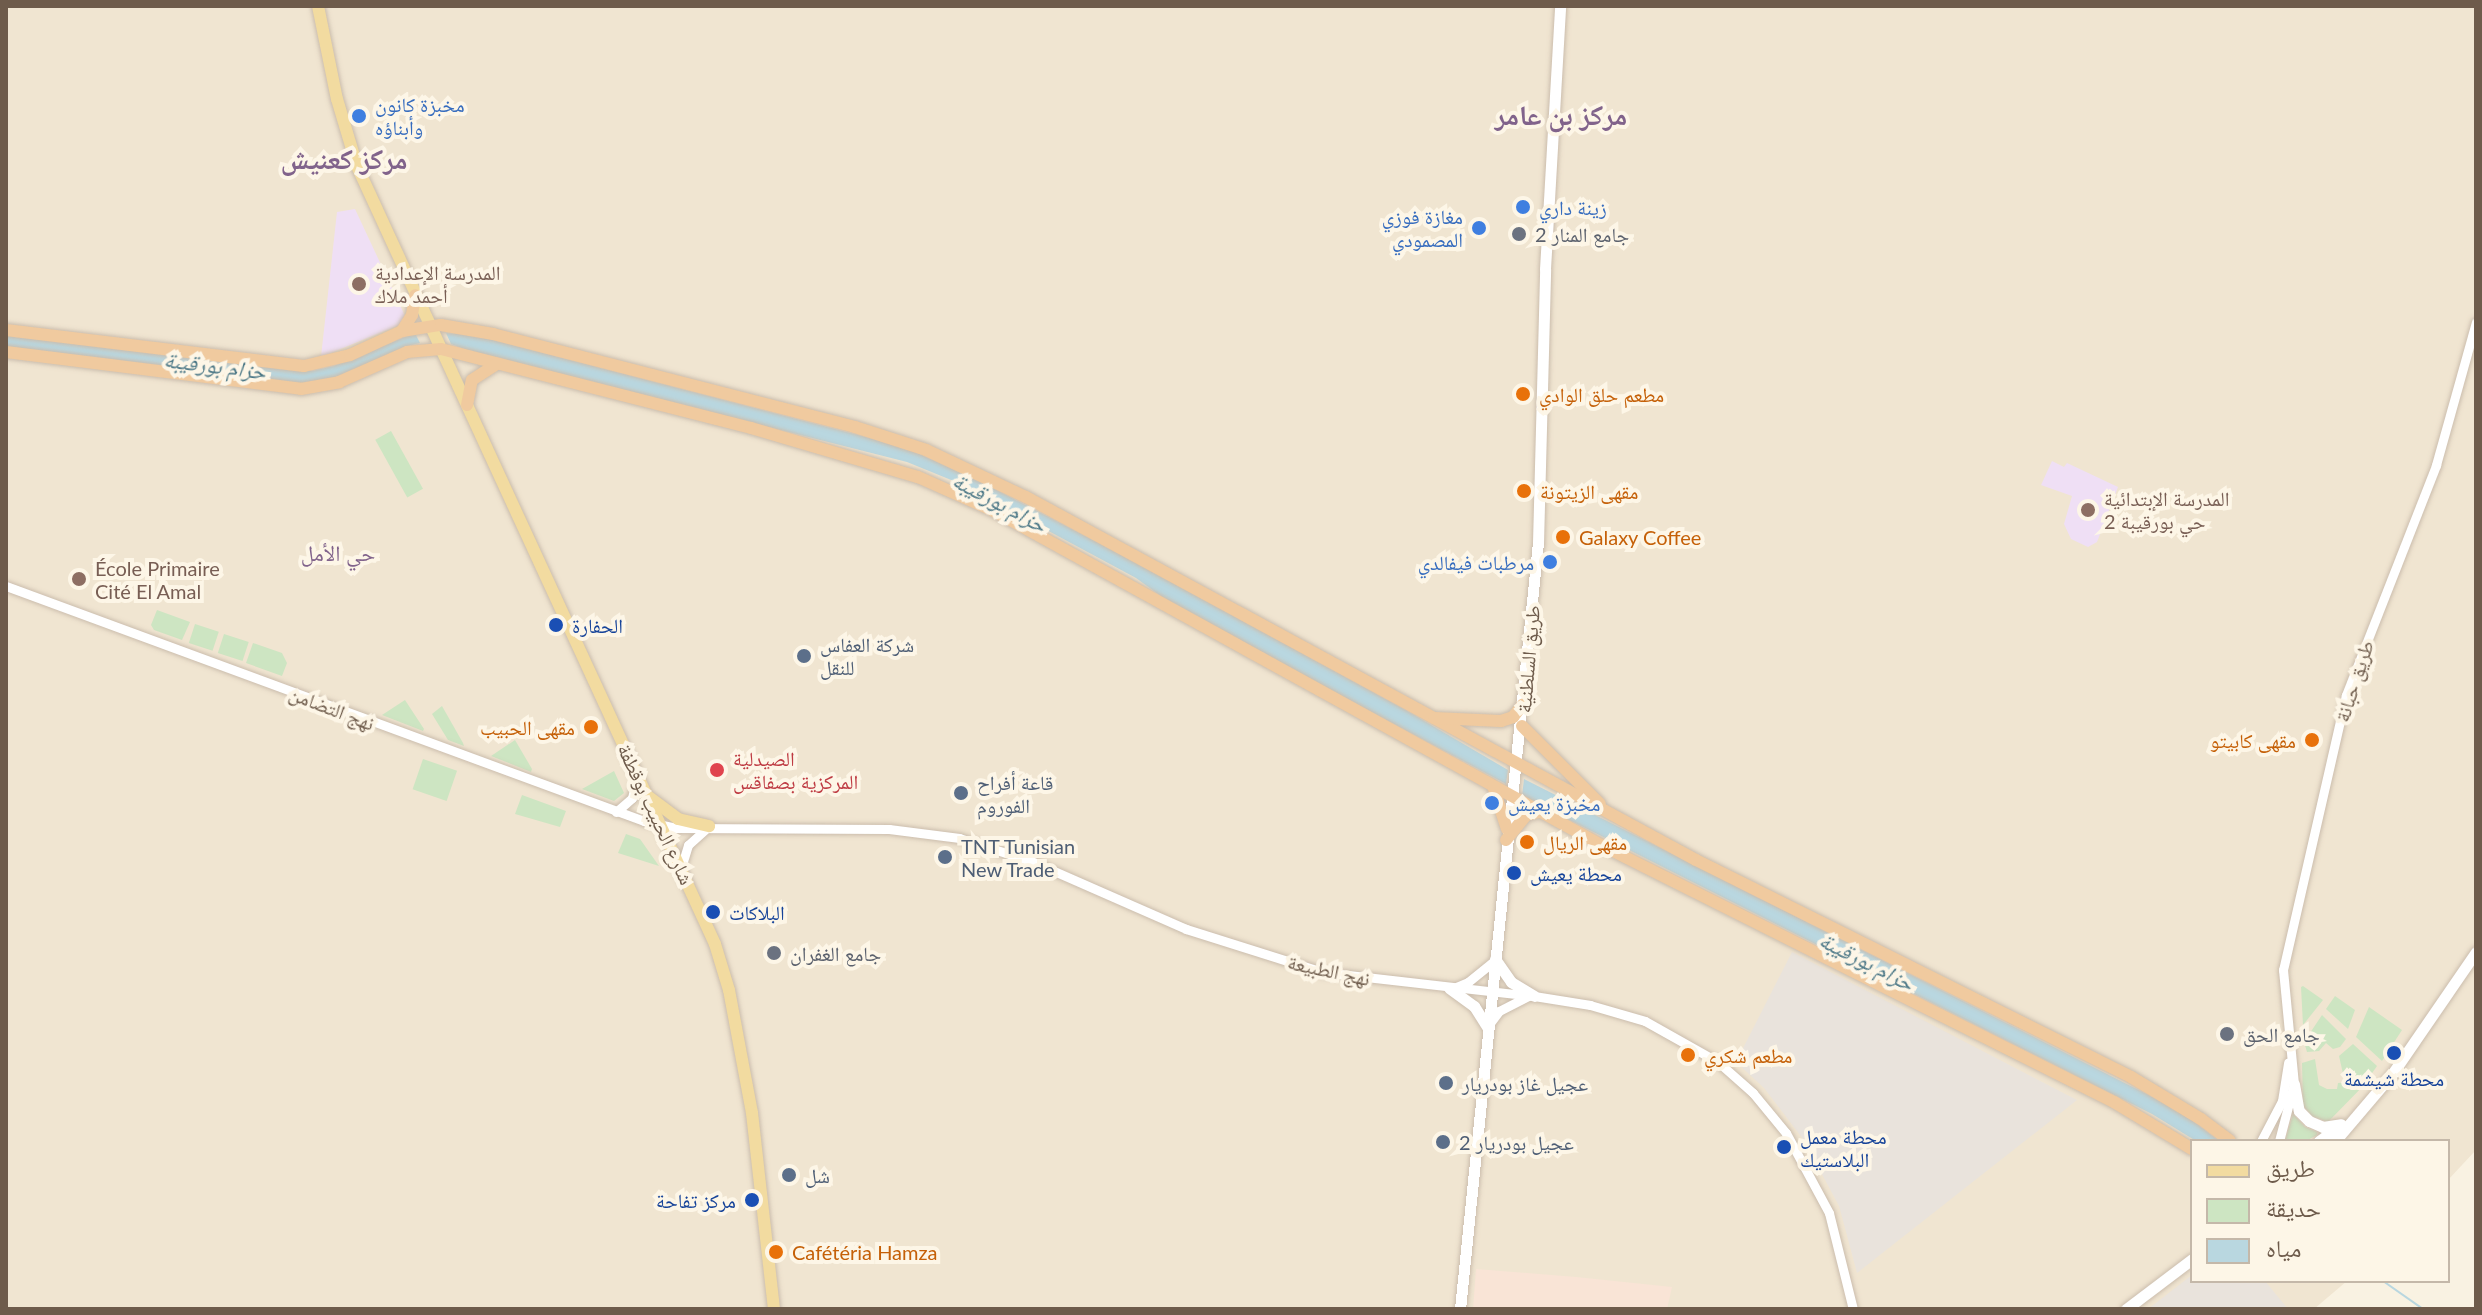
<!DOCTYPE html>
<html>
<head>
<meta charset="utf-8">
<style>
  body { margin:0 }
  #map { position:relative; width:2482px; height:1315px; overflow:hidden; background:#f9f2e2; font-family:Lato,"Noto Naskh Arabic",sans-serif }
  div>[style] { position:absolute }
  .residential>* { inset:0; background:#f0e5d1 }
  .commercial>* { inset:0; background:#f9e4d6 }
  .industrial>* { inset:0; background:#e9e3dc }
  .education>* { inset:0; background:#efdff5 }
  .green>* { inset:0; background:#cde5c2; transform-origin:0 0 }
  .water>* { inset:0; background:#b9d7e0 }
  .stream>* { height:2px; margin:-1px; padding:0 1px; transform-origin:1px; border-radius:1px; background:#b9d7e0 }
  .roads { filter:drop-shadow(0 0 2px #cbbdad) drop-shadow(0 0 2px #cbbdad) }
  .tertiary>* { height:9px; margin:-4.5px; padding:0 4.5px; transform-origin:4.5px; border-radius:4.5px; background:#fff }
  .secondary>* { height:11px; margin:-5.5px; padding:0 5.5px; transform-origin:5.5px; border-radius:5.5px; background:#fff }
  .primary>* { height:12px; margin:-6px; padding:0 6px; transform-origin:6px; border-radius:6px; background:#f2dba0 }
  .trunk>* { height:12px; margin:-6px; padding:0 6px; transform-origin:6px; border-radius:6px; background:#f0ca9f }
  .dots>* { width:22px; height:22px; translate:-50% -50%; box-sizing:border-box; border:4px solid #fdf6e7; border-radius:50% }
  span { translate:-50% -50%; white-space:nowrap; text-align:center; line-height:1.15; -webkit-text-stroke:8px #fdf6e7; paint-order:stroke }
  .shop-label { font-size:20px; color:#366cbe }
  .left { translate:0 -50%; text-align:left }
  .right { translate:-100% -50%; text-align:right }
  .worship-label { font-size:20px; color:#5b616d }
  .education-label { font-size:20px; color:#785e54 }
  .food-label { font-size:20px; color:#c56008 }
  .transit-label { font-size:20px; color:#164399 }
  .service-label { font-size:20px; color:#4e5e75 }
  .street-label { font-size:20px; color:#6e5b4b }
  .health-label { font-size:20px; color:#be3a42 }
  .water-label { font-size:22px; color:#4b7786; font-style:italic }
  .neighbourhood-label { font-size:22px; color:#81638b }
  .district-label { font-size:28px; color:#81638b; font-weight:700 }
  .frame { position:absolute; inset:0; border:8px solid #6e5b4b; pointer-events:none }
  .legend { position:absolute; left:2190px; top:1139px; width:260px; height:144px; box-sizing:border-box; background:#fdf6e7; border:2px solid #c4b8a9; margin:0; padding:10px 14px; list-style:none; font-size:24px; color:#6e5b4b }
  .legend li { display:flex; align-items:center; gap:16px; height:40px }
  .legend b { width:40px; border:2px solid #c4b8a9 }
</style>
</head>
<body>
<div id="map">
  <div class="residential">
    <i style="clip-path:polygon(6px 6px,2476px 6px,2476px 1150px,2448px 1180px,2448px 1141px,2192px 1141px,2192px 1281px,2347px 1281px,2314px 1309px,6px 1309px)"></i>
  </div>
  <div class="commercial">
    <i style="clip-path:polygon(1476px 1269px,1576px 1277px,1672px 1287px,1667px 1309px,1473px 1309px)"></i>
  </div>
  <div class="industrial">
    <i style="clip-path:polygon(1792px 952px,2077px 1100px,1857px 1273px,1839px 1206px,1803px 1139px,1764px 1088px,1736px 1062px)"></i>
    <i style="clip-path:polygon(2192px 1275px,2192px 1281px,2265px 1281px,2288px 1309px,2148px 1309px)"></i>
  </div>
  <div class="education">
    <i style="clip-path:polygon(355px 209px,405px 316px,404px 323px,321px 357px,337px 212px)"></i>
    <i style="clip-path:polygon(2052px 461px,2064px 467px,2067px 463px,2118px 487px,2097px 542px,2088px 547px,2071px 539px,2064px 524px,2072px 496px,2041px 485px)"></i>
  </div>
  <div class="green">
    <i style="left:391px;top:431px;width:66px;height:18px;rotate:61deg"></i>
    <i style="clip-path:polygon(157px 610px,190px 622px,182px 640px,154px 630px,151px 625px)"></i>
    <i style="left:195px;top:624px;width:25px;height:20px;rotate:18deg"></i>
    <i style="left:224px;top:634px;width:26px;height:20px;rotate:18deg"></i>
    <i style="clip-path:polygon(253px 643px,282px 653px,287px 663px,282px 676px,246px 663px)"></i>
    <i style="clip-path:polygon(405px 700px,424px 729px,423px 731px,382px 715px)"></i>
    <i style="clip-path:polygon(442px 706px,463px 743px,464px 746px,448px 740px,432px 714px)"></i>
    <i style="clip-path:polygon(515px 740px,532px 769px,531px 772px,491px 756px)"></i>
    <i style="left:423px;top:759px;width:36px;height:32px;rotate:19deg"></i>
    <i style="clip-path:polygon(614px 771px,624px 793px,614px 801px,582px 789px)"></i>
    <i style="clip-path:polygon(522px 795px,566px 811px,560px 827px,515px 814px)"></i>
    <i style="clip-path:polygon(626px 834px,640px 839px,659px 866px,618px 853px)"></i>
    <i style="clip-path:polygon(2303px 986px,2323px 1000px,2303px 1025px,2301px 987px)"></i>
    <i style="clip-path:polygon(2335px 996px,2355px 1010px,2348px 1029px,2326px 1009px)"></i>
    <i style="clip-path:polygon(2369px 1007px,2402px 1030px,2382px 1061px,2356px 1037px)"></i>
    <i style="clip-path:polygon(2322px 1015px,2346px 1039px,2340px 1047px,2333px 1049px,2326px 1043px,2319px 1051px,2307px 1052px,2304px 1042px)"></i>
    <i style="clip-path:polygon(2353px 1044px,2377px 1066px,2370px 1076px,2344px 1078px,2339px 1056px)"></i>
    <i style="clip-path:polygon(2315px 1059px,2319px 1085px,2327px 1089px,2337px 1089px,2338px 1083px,2368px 1081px,2328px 1122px,2312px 1116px,2303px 1105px,2302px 1063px)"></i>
    <i style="clip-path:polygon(2293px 1114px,2305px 1127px,2317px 1132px,2317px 1135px,2306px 1141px,2285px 1141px)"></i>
  </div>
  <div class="water">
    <i style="clip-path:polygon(415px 333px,420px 343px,406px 346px,335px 380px,302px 385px,6px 347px,6px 335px,312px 371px,334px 366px)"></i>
    <i style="clip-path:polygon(446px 333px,477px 336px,904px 447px,985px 484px,1137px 563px,1409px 712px,1508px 770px,1506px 784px,1176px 607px,1136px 578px,961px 484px,907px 462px,473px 352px,451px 344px)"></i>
    <i style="clip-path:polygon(1524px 779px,2180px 1111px,2219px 1141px,2196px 1141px,2152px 1114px,1522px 796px)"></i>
  </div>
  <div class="stream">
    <i style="left:2383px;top:1281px;width:49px;rotate:35deg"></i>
  </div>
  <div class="roads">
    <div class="tertiary">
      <i style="left:6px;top:586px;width:680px;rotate:20.22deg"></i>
      <i style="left:644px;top:821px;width:33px;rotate:12deg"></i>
      <i style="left:676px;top:828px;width:213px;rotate:0.3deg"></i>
      <i style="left:889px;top:829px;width:71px;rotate:7.3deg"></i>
      <i style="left:959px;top:838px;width:76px;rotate:17.7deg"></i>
      <i style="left:1031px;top:861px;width:169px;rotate:23.7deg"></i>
      <i style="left:1186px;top:929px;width:143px;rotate:17.5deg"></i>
      <i style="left:1322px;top:972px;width:213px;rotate:6.5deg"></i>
      <i style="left:1534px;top:996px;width:57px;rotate:9.1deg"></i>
      <i style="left:1590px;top:1005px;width:57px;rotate:16.2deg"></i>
      <i style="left:1645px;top:1021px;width:84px;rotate:29.3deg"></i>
      <i style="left:1718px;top:1062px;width:47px;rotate:41.5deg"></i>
      <i style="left:1753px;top:1093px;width:52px;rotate:50.5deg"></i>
      <i style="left:1786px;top:1133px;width:91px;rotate:61.7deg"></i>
      <i style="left:1829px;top:1213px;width:99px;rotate:76deg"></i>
      <i style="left:616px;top:812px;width:21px;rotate:-41deg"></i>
      <i style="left:632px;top:798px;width:22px;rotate:-77deg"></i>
      <i style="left:681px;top:868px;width:24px;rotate:-73deg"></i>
      <i style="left:688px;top:845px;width:28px;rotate:-42deg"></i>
      <i style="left:1454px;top:988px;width:15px;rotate:-23deg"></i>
      <i style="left:1468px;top:982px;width:33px;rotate:-39deg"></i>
      <i style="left:1490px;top:1023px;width:15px;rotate:-53deg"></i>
      <i style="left:1499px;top:1011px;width:34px;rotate:-27deg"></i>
      <i style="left:2261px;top:1141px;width:45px;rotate:-62.3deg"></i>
      <i style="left:2282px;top:1101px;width:39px;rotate:-81deg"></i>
      <i style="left:2279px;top:1141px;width:59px;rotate:-75.3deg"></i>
      <i style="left:2294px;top:1084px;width:115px;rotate:-95.5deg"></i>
      <i style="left:2283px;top:970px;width:282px;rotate:-77.1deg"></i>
      <i style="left:2346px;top:695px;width:247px;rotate:-68.6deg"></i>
      <i style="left:2436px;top:465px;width:148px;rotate:-74.4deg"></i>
    </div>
    <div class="secondary">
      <i style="left:1495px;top:959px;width:28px;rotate:55deg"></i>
      <i style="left:1511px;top:982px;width:27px;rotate:31deg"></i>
      <i style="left:1449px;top:988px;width:31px;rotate:36deg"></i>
      <i style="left:1474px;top:1006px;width:25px;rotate:58deg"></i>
      <i style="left:2294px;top:1084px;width:27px;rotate:80deg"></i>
      <i style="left:2299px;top:1111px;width:14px;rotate:45deg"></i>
      <i style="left:2309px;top:1121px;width:15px;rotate:23deg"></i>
      <i style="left:2323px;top:1127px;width:18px;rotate:-9deg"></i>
      <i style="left:2319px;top:1141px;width:24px;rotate:-36deg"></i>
      <i style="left:2335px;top:1141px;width:88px;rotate:-49.6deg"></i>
      <i style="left:2392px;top:1074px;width:148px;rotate:-55.5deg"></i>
      <i style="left:1460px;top:1309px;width:770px;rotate:-84.19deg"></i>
      <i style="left:1538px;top:543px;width:274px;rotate:-88.5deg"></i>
      <i style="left:1545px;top:269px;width:263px;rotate:-86.7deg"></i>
      <i style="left:2126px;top:1309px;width:83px;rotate:-37.1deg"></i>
    </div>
    <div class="primary">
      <i style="left:318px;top:6px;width:95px;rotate:78.5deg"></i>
      <i style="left:337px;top:99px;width:70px;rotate:73.4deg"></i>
      <i style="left:357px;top:166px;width:856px;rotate:65.29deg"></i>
      <i style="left:715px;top:944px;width:48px;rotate:73.1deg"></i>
      <i style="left:729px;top:990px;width:125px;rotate:79.4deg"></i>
      <i style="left:752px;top:1113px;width:197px;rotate:83.6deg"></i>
      <i style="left:649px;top:797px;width:36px;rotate:37deg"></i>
      <i style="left:678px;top:819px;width:32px;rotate:13deg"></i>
    </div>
    <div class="trunk">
      <i style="left:6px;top:330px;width:300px;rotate:6.9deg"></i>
      <i style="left:304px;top:366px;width:47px;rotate:-13.4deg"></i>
      <i style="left:350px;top:355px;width:57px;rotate:-24.8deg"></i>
      <i style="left:402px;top:331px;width:39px;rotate:-9deg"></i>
      <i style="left:441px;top:325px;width:53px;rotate:9.8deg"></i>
      <i style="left:493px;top:334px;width:374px;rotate:14.4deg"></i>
      <i style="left:855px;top:427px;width:75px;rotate:17.9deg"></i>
      <i style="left:926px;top:450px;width:110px;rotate:25.2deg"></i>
      <i style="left:1026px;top:497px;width:762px;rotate:28.45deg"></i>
      <i style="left:1696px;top:860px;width:486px;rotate:26.5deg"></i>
      <i style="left:2131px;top:1077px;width:82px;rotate:31deg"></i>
      <i style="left:2201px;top:1119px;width:36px;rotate:37deg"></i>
      <i style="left:402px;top:331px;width:19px;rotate:-58deg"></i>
      <i style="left:412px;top:315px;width:20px;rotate:-81deg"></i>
      <i style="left:6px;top:352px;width:297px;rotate:7.1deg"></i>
      <i style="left:301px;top:389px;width:39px;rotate:-10deg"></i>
      <i style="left:339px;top:382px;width:74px;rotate:-23.8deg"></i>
      <i style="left:407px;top:352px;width:34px;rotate:-5deg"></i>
      <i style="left:441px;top:349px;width:320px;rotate:14.3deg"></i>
      <i style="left:751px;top:428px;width:174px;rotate:16.4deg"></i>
      <i style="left:918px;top:477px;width:83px;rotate:24.1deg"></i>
      <i style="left:994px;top:511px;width:693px;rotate:28.82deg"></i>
      <i style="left:1601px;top:845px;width:574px;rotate:26.61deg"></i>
      <i style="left:2114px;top:1102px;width:91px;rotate:31.1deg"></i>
      <i style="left:467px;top:405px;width:25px;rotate:-79deg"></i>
      <i style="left:472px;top:380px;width:30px;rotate:-33deg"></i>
      <i style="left:1434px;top:718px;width:67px;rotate:2.6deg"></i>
      <i style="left:1501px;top:721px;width:13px;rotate:-18deg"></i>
      <i style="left:1513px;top:717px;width:16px;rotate:-52deg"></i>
      <i style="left:1522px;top:726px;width:110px;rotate:45deg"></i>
      <i style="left:1493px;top:786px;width:45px;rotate:72deg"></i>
      <i style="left:1506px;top:840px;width:32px;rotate:-51deg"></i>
      <i style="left:1526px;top:815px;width:13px;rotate:-13deg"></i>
    </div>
  </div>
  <div class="dots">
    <i style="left:359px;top:116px;background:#3f7fe0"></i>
    <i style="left:1523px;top:207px;background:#3f7fe0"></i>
    <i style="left:1479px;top:228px;background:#3f7fe0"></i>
    <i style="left:1519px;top:234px;background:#6b7280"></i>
    <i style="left:359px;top:284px;background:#8d6e63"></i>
    <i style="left:1523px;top:394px;background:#e8710a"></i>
    <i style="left:1524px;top:491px;background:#e8710a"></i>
    <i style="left:2088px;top:510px;background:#8d6e63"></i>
    <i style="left:1563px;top:537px;background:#e8710a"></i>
    <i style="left:1550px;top:562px;background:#3f7fe0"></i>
    <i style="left:79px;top:579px;background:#8d6e63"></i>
    <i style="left:556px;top:625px;background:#1a4fb4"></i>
    <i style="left:804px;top:656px;background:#5c6f8a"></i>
    <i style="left:591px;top:727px;background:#e8710a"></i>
    <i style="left:2312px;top:740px;background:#e8710a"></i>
    <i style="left:717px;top:770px;background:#e0444e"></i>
    <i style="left:961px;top:793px;background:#5c6f8a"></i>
    <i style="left:1492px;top:803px;background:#3f7fe0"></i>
    <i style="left:1527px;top:842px;background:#e8710a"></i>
    <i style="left:945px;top:857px;background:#5c6f8a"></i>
    <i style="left:1514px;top:873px;background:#1a4fb4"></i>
    <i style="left:713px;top:912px;background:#1a4fb4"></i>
    <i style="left:774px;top:953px;background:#6b7280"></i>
    <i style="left:2227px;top:1034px;background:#6b7280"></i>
    <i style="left:2394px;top:1053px;background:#1a4fb4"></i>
    <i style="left:1688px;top:1055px;background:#e8710a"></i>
    <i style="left:1446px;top:1083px;background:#5c6f8a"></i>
    <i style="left:1443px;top:1142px;background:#5c6f8a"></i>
    <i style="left:1784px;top:1147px;background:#1a4fb4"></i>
    <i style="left:789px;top:1175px;background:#5c6f8a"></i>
    <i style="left:752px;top:1200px;background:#1a4fb4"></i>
    <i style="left:776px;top:1252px;background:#e8710a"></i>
  </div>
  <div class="shop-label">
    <span class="left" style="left:375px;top:116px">مخبزة كانون<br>وأبناؤه</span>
    <span class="left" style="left:1539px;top:207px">زينة داري</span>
    <span class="right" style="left:1463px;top:228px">مغازة فوزي<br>المصمودي</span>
    <span class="right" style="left:1534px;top:562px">مرطبات فيفالدي</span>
    <span class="left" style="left:1508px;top:803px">مخبزة يعيش</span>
  </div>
  <div class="worship-label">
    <span class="left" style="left:1535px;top:234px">جامع المنار 2</span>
    <span class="left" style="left:790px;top:953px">جامع الغفران</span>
    <span class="left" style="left:2243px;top:1034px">جامع الحق</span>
  </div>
  <div class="education-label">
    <span class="left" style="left:375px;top:284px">المدرسة الإعدادية<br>أحمد ملاك</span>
    <span class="left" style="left:2104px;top:510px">المدرسة الإبتدائية<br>حي بورقيبة 2</span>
    <span class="left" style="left:95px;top:580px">École Primaire<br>Cité El Amal</span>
  </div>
  <div class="food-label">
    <span class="left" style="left:1539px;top:394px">مطعم حلق الوادي</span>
    <span class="left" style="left:1540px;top:491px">مقهى الزيتونة</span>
    <span class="left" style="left:1579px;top:537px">Galaxy Coffee</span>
    <span class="right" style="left:575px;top:727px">مقهى الحبيب</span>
    <span class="right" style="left:2296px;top:740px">مقهى كابيتو</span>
    <span class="left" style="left:1543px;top:842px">مقهى الريال</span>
    <span class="left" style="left:1704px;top:1055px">مطعم شكري</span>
    <span class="left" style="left:792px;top:1252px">Cafétéria Hamza</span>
  </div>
  <div class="transit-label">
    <span class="left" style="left:572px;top:625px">الحفارة</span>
    <span class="left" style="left:1530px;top:873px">محطة يعيش</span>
    <span class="left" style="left:729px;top:912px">البلاكات</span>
    <span style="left:2394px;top:1078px">محطة شيشمة</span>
    <span class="left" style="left:1800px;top:1148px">محطة معمل<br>البلاستيك</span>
    <span class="right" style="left:736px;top:1200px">مركز تفاحة</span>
  </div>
  <div class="service-label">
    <span class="left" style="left:820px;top:656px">شركة العفاس<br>للنقل</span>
    <span class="left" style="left:977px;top:794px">قاعة أفراح<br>الفوروم</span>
    <span class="left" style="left:961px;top:858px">TNT Tunisian<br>New Trade</span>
    <span class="left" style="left:1462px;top:1083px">عجيل غاز بودريار</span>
    <span class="left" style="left:1459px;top:1142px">عجيل بودريار 2</span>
    <span class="left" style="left:805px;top:1175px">شل</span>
  </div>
  <div class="street-label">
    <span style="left:1528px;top:659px;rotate:-85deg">طريق السلطنية</span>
    <span style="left:2354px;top:681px;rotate:-72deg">طريق حبانة</span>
    <span style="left:332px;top:708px;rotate:21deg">نهج التضامن</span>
    <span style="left:656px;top:814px;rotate:65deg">شارع الحبيب بوقطفة</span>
    <span style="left:1329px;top:970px;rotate:12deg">نهج الطبيعة</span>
  </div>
  <div class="health-label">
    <span class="left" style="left:733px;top:770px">الصيدلية<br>المركزية بصفاقس</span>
  </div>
  <div class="water-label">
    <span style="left:215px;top:365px;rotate:7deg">حزام بورقيبة</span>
    <span style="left:1000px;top:502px;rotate:28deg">حزام بورقيبة</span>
    <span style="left:1867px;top:961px;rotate:27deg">حزام بورقيبة</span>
  </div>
  <div class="neighbourhood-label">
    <span style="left:338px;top:553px">حي الأمل</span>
  </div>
  <div class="district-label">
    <span style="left:1561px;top:114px">مركز بن عامر</span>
    <span style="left:344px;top:158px">مركز كعنيش</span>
  </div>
  <div class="frame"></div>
  <ul class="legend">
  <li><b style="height:10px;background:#f2dba0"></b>طريق</li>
  <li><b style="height:22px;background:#cde5c2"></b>حديقة</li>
  <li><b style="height:22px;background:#b9d7e0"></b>مياه</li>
  </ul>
</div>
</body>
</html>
